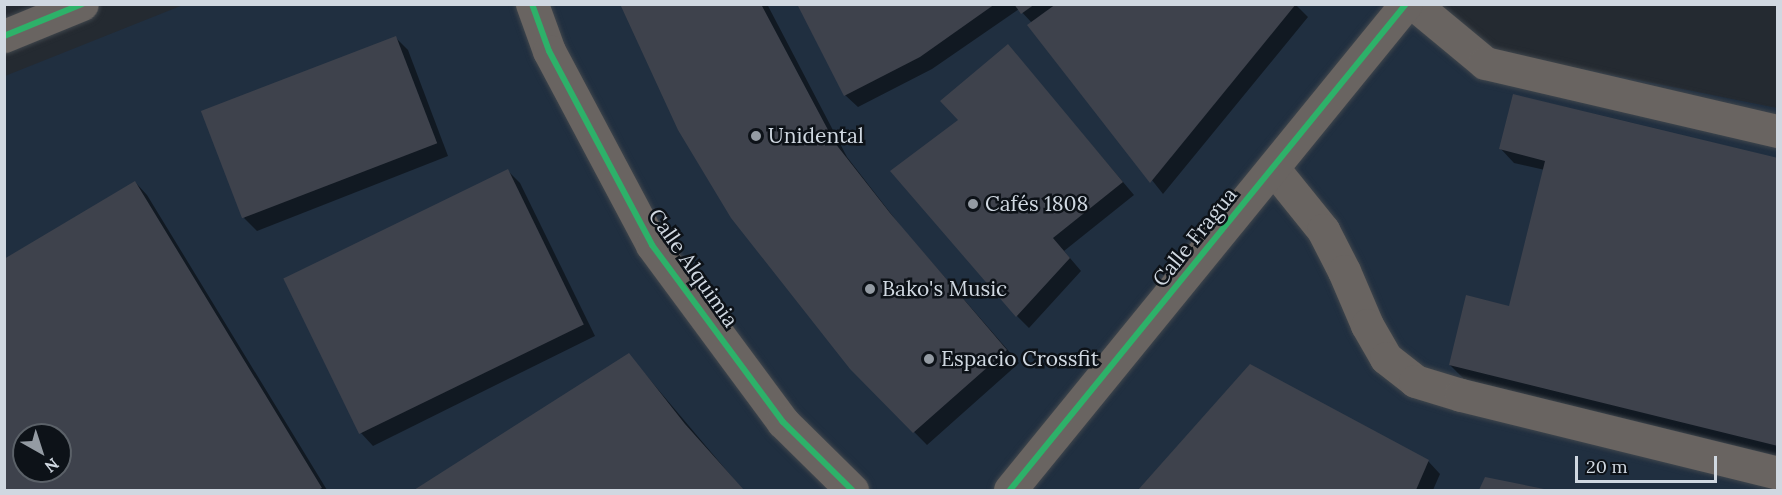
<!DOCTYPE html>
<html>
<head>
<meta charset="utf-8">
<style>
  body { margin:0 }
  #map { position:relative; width:1782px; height:495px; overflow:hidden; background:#242a31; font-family:Lora,serif }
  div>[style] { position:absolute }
  .built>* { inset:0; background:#202f40 }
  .shadow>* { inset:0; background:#0007 }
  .building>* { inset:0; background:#3e424c; transform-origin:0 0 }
  .roads { filter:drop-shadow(0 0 2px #40464c) drop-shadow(0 0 2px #40464c) }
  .minor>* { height:33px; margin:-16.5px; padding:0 16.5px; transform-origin:16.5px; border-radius:16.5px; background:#696461 }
  .cycleway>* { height:6px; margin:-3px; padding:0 3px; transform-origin:3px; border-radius:3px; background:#2db169 }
  .dots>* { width:16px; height:16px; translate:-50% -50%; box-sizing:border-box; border:3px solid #0d1218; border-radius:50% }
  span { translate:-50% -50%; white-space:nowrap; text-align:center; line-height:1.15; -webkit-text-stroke:5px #0d1218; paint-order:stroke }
  .poi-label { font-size:21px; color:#d0d8e1 }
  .left { translate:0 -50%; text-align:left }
  .street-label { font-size:21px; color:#d0d8e1 }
  .frame { position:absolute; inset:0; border:6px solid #d0d8e1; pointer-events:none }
  .north { position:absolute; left:12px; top:423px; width:60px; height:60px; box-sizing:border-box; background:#0d1218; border:2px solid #5b6168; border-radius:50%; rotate:141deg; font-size:16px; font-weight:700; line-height:24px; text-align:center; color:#d0d8e1 }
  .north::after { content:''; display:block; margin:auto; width:21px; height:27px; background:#949ba3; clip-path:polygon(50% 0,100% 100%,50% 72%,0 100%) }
  .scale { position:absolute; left:1575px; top:456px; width:142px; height:27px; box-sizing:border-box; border:3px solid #d0d8e1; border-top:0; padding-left:8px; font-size:18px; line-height:21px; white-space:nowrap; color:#d0d8e1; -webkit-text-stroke:4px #0d1218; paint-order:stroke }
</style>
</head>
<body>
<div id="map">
  <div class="built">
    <i style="clip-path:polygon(evenodd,183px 5px,1386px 5px,1474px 47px,1777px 108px,1777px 490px,5px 490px,5px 76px,183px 5px,24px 435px,60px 435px,60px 471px,24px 471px,24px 435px)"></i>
  </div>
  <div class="shadow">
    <i style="clip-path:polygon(622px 4px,767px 4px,847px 157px,902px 228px,1019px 363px,927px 445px,851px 368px)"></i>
    <i style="clip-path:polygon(799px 4px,1295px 4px,1308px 17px,1163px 194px,1029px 25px,1032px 23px,1019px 9px,932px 69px,858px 107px,845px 95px)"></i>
    <i style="clip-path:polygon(396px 38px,408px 50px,448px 156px,257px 231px,244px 218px)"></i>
    <i style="clip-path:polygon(1008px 46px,1134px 195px,1064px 251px,1081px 271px,1029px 328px,1017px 316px,960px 120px)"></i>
    <i style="clip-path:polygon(1500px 148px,1778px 160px,1778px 456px,1464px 379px,1450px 365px,1510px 308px,1545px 170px,1514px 163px)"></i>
    <i style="clip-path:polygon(508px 171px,520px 183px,595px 336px,373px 446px,361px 433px)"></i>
    <i style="clip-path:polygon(evenodd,135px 182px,147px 195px,327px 490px,4px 490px,4px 260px,135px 182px,24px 435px,60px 435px,60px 471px,24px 471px,24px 435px)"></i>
    <i style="clip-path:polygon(629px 355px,743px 490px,417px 490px)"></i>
    <i style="clip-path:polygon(1250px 366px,1428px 461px,1440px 474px,1433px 490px,1140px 490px)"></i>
    <i style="clip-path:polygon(1486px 479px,1542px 490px,1481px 490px)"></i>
  </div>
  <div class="building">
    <i style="clip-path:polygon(620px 4px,761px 4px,835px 143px,890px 213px,1007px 350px,913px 433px,850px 369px,731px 218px,678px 130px)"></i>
    <i style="clip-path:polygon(797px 4px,995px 4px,920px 57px,844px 96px)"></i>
    <i style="clip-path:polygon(1014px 4px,1035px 4px,1021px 14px)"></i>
    <i style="clip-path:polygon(1056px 4px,1296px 4px,1150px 183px,1027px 25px)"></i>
    <i style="left:396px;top:36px;width:115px;height:209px;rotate:69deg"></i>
    <i style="clip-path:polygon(1008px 44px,1123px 182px,1053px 238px,1070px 258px,1016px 317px,890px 171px,958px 120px,940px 101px)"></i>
    <i style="clip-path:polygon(1513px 94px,1778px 158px,1778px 446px,1449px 365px,1466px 295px,1509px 306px,1545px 161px,1499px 149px)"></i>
    <i style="left:508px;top:169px;width:173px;height:250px;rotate:64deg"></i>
    <i style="clip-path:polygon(evenodd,135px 181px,322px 488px,318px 490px,4px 490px,4px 259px,135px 181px,24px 435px,60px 435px,60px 471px,24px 471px,24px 435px)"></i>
    <i style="clip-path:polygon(629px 353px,685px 424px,744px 490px,414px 490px)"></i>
    <i style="clip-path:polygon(1250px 364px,1429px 460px,1416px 490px,1138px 490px)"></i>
    <i style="clip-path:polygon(1485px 477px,1544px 489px,1544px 490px,1479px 490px)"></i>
  </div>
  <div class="roads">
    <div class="minor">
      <i style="left:532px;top:4px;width:50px;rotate:70.1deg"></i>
      <i style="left:549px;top:51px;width:220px;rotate:62deg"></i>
      <i style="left:652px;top:245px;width:220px;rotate:53.5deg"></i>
      <i style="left:783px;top:422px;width:97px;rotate:44.6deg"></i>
      <i style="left:1414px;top:4px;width:92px;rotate:39.7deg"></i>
      <i style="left:1485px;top:63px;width:301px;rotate:13.1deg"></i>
      <i style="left:4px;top:36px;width:84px;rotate:-22.3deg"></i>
      <i style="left:1273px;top:168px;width:80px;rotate:51.1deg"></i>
      <i style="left:1323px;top:230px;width:46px;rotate:62.9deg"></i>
      <i style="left:1344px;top:271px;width:59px;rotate:66.9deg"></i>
      <i style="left:1367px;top:325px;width:38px;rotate:60deg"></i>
      <i style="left:1386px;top:358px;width:37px;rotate:38deg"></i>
      <i style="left:1415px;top:381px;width:48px;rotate:16.9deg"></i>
      <i style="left:1461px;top:395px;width:326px;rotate:13.8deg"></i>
      <i style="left:1010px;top:490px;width:627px;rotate:-50.83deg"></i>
    </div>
  </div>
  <div class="cycleway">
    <i style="left:532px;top:4px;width:50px;rotate:70.1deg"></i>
    <i style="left:549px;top:51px;width:220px;rotate:62deg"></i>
    <i style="left:652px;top:245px;width:220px;rotate:53.5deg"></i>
    <i style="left:783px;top:422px;width:97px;rotate:44.6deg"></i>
    <i style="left:4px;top:36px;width:84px;rotate:-22.3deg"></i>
    <i style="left:1010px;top:490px;width:627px;rotate:-50.83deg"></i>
  </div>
  <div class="dots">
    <i style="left:756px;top:136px;background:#949ba3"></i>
    <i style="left:973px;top:204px;background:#949ba3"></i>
    <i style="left:870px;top:289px;background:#949ba3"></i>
    <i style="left:929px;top:359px;background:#949ba3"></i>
  </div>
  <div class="poi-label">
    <span class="left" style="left:768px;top:136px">Unidental</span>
    <span class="left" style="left:985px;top:204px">Cafés 1808</span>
    <span class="left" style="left:882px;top:289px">Bako's Music</span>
    <span class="left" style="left:941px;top:359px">Espacio Crossfit</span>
  </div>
  <div class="street-label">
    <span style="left:1195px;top:237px;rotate:-51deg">Calle Fragua</span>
    <span style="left:693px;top:268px;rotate:55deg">Calle Alquimia</span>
  </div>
  <div class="frame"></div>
  <div class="north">N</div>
  <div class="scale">20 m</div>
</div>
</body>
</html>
